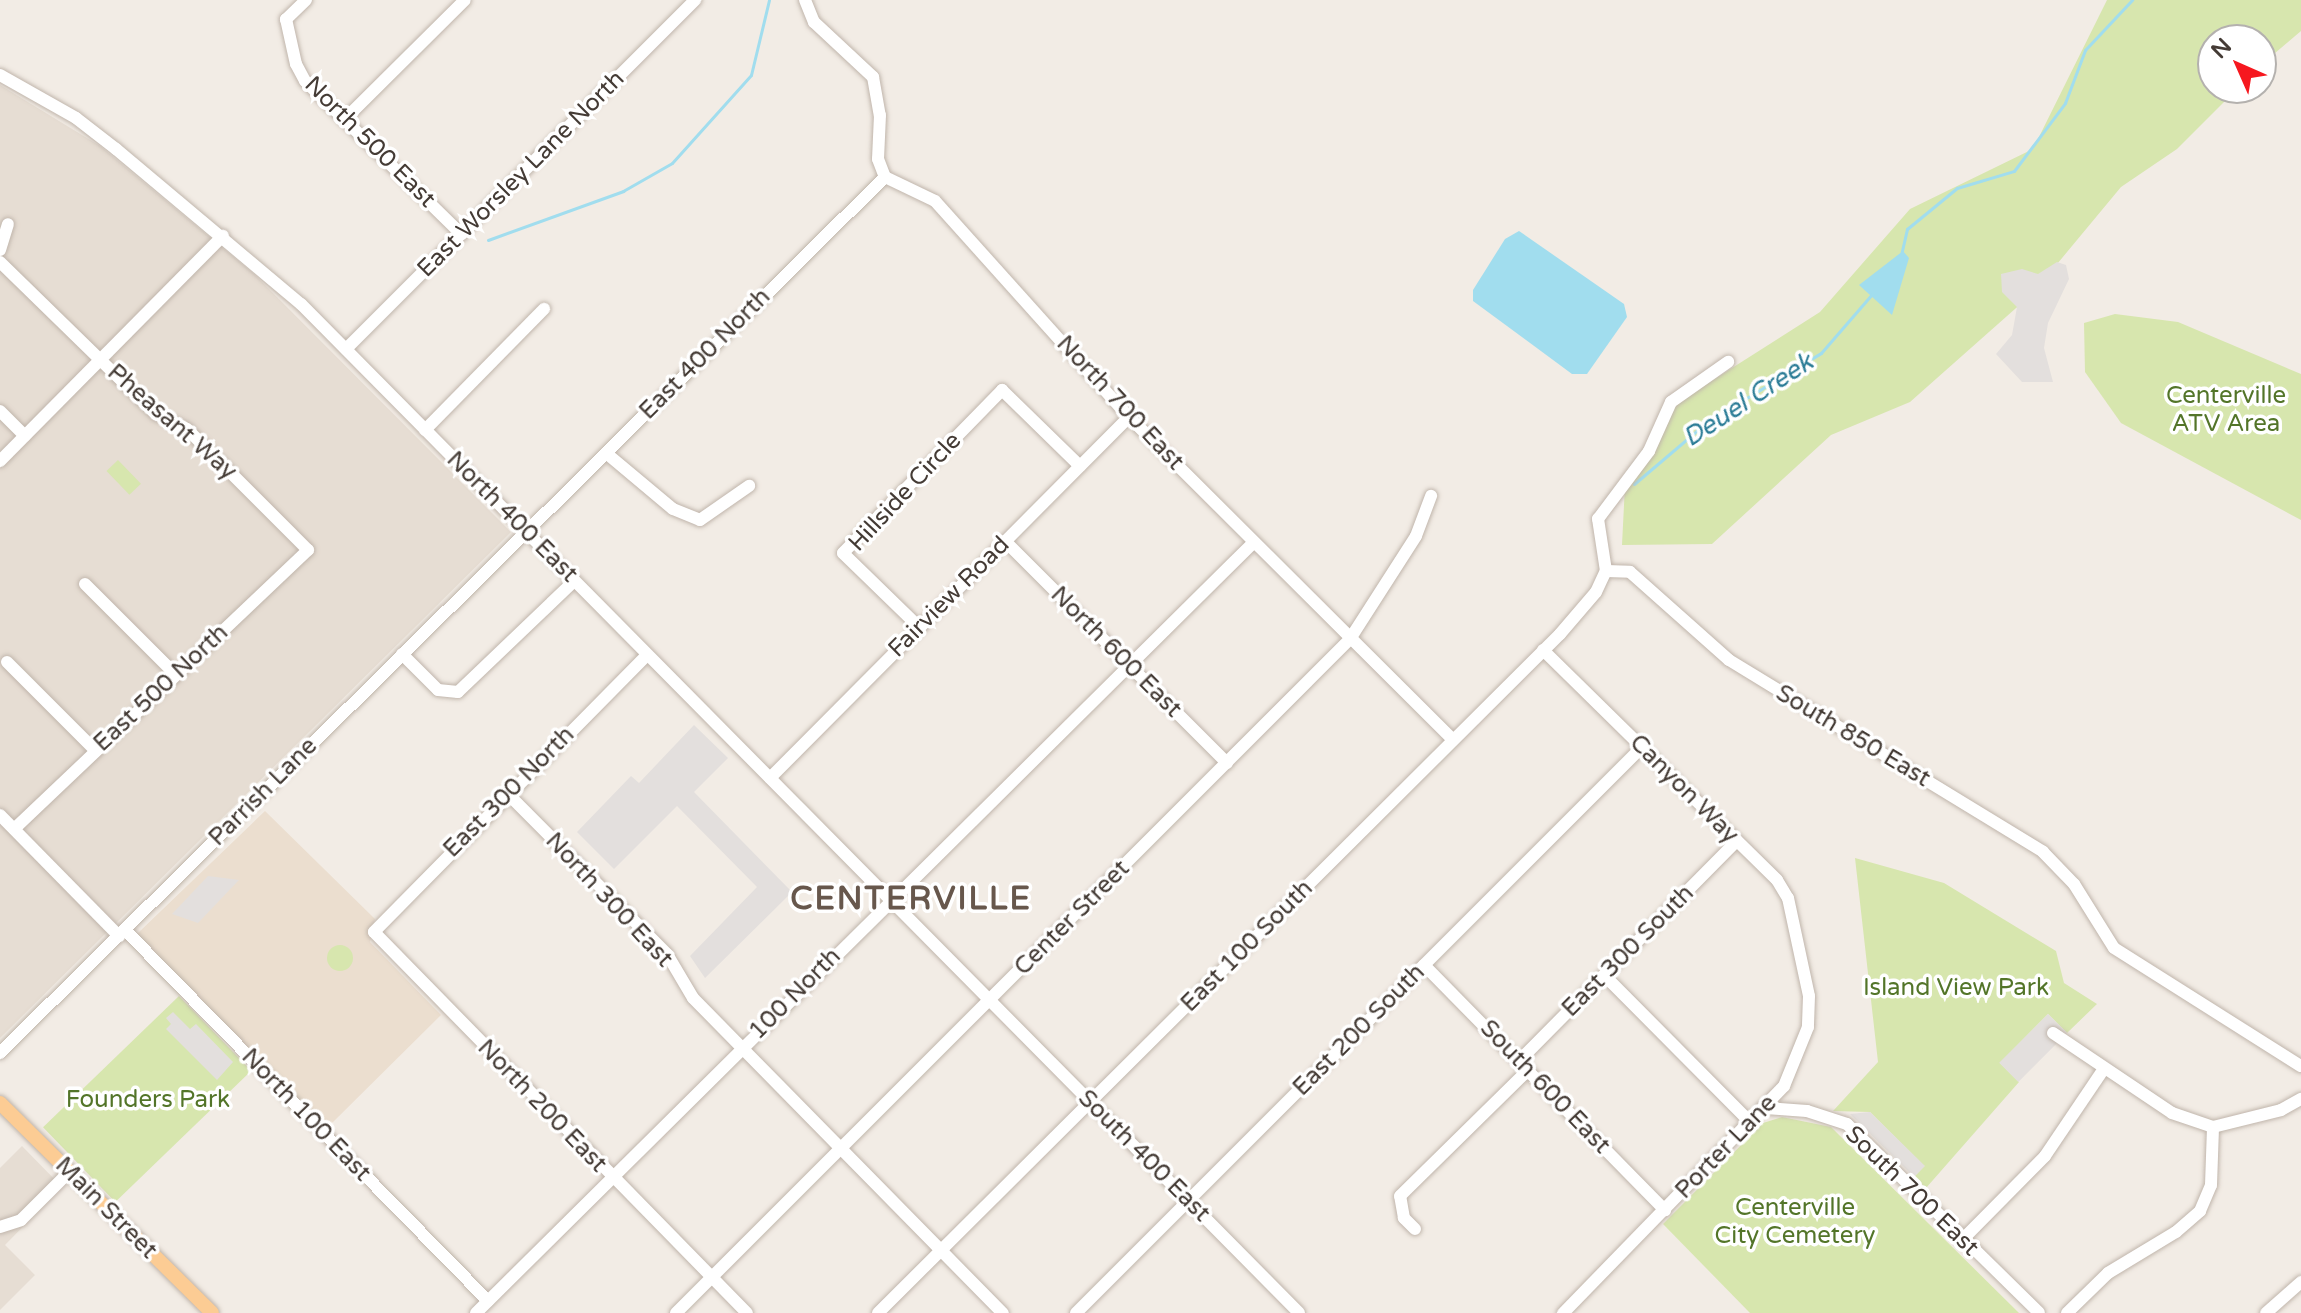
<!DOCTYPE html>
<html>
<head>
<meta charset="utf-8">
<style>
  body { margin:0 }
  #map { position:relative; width:2301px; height:1313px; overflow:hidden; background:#f2ece5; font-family:"Varela Round",sans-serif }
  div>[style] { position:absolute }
  .residential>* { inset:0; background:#e6ddd3 }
  .education>* { inset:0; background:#ebdecf }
  .green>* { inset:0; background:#d7e6ae; transform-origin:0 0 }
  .round { border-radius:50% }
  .parking>* { inset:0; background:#e3dfdd; transform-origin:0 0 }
  .water>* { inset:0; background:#a1ddee }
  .stream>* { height:3px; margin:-1.5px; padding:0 1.5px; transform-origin:1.5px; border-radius:1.5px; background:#a1ddee }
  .roads { filter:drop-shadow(0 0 2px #c0b5ab) drop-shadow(0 0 2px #c0b5ab) }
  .minor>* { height:12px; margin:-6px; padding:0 6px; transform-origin:6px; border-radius:6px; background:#fff }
  .major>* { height:14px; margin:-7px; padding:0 7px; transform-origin:7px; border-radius:7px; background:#fccc94 }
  span { translate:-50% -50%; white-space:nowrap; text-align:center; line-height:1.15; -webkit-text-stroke:7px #fff; paint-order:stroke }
  .street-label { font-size:24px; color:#443b35 }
  .park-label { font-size:24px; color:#537529 }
  .water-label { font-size:26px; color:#2b7c96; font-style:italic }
  .district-label { font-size:32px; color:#67574c; font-weight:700; letter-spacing:2px }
  .north { position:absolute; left:2197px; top:24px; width:80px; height:80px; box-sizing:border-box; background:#fff; border:2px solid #b4b1ae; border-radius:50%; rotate:315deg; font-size:22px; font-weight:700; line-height:32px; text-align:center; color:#443b35 }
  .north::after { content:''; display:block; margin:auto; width:28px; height:36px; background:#f6181f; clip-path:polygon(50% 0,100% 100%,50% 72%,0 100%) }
</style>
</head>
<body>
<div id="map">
  <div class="residential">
    <i style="clip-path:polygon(0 85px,100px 146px,254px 274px,511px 532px,0 1038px)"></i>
    <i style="clip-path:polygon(22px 1146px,62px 1187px,5px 1245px,35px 1275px,0 1310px,0 1168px)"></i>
  </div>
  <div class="education">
    <i style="clip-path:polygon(265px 811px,375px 919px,370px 942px,441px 1015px,327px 1128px,137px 934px)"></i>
  </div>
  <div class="green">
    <i style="clip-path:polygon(2107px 0,2301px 0,2301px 31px,2261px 65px,2261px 40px,2213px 40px,2213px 88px,2238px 88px,2177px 149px,2121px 187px,2033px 293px,1910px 402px,1831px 435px,1712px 544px,1622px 545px,1625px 485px,1666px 410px,1820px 312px,1910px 209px,2033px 149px)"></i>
    <i style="clip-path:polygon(2115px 314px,2178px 322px,2301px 374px,2301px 520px,2121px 423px,2085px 372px,2084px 323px)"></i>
    <i style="left:118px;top:460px;width:33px;height:16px;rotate:46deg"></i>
    <i style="clip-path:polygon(1855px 858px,1944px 883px,2056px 951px,2064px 983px,2097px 1004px,2067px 1033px,2048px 1014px,2000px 1063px,2019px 1082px,1926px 1188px,1914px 1177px,1924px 1166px,1870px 1112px,1833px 1111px,1878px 1062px)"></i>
    <i class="round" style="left:327px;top:945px;width:26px;height:26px"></i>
    <i style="left:179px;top:996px;width:104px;height:189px;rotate:46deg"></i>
    <i style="clip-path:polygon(1782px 1117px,1831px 1127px,2019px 1313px,1750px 1313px,1663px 1224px,1763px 1123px)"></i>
  </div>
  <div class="parking">
    <i style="clip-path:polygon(2057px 262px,2066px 265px,2069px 279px,2048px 323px,2044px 348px,2053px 382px,2022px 382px,1996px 354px,2012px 335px,2017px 307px,2002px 292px,2001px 274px,2022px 269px,2038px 274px)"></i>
    <i style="clip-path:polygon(694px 725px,728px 758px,694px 792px,792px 892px,705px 978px,690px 956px,757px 887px,677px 806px,614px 869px,577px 832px,631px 776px,639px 783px)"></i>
    <i style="clip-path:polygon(208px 876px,239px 880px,198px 923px,172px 914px)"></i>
    <i style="clip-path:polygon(173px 1012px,190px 1029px,196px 1024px,233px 1062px,217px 1080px,166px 1029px,171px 1024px,166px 1018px)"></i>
    <i style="left:2048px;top:1014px;width:27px;height:69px;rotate:45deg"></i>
    <i style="clip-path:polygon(1870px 1112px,1925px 1166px,1914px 1177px,1850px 1114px)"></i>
  </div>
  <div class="water">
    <i style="clip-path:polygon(1519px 231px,1624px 304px,1627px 317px,1587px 374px,1572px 374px,1473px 301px,1473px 290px,1505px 239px)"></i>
    <i style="clip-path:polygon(1903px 251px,1909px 258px,1892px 315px,1859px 285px)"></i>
  </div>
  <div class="stream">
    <i style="left:488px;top:240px;width:144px;rotate:-19.9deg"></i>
    <i style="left:623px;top:191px;width:56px;rotate:-29.7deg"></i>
    <i style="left:672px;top:163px;width:118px;rotate:-48.1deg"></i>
    <i style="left:751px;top:75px;width:77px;rotate:-76.5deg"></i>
    <i style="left:1901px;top:255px;width:27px;rotate:-77deg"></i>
    <i style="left:1907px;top:229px;width:65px;rotate:-39.4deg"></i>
    <i style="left:1957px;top:188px;width:59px;rotate:-16.6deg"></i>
    <i style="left:2014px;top:171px;width:85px;rotate:-53.1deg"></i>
    <i style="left:2065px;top:103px;width:57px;rotate:-69.3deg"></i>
    <i style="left:2085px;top:50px;width:69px;rotate:-46.8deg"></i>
    <i style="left:1634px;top:484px;width:96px;rotate:-40.3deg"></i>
    <i style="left:1707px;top:422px;width:133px;rotate:-31.2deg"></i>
    <i style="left:1821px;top:353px;width:79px;rotate:-49.1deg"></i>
  </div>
  <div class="roads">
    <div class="minor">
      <i style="left:306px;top:0;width:28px;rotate:136deg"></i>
      <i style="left:286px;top:19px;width:46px;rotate:77.5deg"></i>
      <i style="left:296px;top:64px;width:19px;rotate:62deg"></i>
      <i style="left:305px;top:81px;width:219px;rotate:44.4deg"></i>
      <i style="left:805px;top:0;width:24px;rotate:68deg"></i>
      <i style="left:814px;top:22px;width:81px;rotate:43deg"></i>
      <i style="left:873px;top:77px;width:39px;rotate:80deg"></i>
      <i style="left:880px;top:115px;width:44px;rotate:92.6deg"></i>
      <i style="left:878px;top:159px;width:19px;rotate:69deg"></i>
      <i style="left:0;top:75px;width:87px;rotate:29.5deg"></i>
      <i style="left:76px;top:118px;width:51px;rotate:37.8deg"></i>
      <i style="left:116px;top:149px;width:241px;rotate:40deg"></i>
      <i style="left:301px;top:304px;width:1419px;rotate:45.31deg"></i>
      <i style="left:344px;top:120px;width:170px;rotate:-44.8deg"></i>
      <i style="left:885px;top:177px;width:55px;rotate:25.6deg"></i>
      <i style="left:935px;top:201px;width:290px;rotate:48.1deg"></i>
      <i style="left:1129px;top:417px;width:457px;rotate:44.9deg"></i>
      <i style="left:0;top:250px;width:27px;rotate:-73deg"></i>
      <i style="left:0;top:262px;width:218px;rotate:44.3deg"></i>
      <i style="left:156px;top:414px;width:34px;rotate:26deg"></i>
      <i style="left:187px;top:429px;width:171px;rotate:45deg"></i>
      <i style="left:308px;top:550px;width:405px;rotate:136.5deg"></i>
      <i style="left:346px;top:349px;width:494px;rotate:-45deg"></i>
      <i style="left:0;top:411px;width:35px;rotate:45deg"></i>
      <i style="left:425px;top:430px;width:170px;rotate:-45.5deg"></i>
      <i style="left:606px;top:453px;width:87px;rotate:39.9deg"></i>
      <i style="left:673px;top:509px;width:29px;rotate:22deg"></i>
      <i style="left:700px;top:520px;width:60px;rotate:-34.8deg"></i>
      <i style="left:0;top:461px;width:317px;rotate:-45.3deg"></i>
      <i style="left:1005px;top:541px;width:314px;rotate:45deg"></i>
      <i style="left:1606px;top:571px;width:24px;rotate:2deg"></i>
      <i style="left:1630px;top:572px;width:132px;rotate:41.6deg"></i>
      <i style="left:1729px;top:660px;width:368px;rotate:31.4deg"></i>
      <i style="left:2043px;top:852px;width:45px;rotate:45.9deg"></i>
      <i style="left:2074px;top:884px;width:75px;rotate:58deg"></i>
      <i style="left:2114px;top:948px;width:221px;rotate:32.3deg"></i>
      <i style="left:1606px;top:571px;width:53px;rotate:-98.7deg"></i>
      <i style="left:1598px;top:519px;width:85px;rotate:-53.1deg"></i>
      <i style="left:1649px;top:451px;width:54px;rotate:-65.8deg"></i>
      <i style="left:1671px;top:402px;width:70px;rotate:-35.1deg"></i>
      <i style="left:85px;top:584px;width:126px;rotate:45deg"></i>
      <i style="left:919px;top:627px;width:106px;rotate:-135.8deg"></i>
      <i style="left:843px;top:553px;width:228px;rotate:-45.7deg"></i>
      <i style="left:1002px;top:390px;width:109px;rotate:44.3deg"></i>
      <i style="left:1543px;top:650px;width:328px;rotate:44.5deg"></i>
      <i style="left:1777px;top:880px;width:21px;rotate:59deg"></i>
      <i style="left:1788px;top:898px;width:100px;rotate:77.9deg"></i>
      <i style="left:1809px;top:996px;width:31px;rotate:92deg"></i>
      <i style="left:1808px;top:1027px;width:64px;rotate:112.1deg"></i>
      <i style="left:1784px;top:1086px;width:317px;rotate:134.2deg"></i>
      <i style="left:402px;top:654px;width:51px;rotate:45deg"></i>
      <i style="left:438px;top:690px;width:20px;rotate:6deg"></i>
      <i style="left:458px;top:692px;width:161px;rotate:-43.7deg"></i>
      <i style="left:647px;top:655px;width:389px;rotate:134.6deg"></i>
      <i style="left:374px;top:932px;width:533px;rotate:45.61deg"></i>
      <i style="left:7px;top:662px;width:124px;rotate:45deg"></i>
      <i style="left:770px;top:778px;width:509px;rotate:-45.16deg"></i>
      <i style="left:507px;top:793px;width:227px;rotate:45.2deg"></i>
      <i style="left:667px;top:954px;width:51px;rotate:59.4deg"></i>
      <i style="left:693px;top:998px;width:442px;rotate:45.5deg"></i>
      <i style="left:0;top:815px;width:170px;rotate:45.5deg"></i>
      <i style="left:125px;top:930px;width:519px;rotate:45.62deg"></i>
      <i style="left:1424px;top:965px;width:344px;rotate:45.5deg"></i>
      <i style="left:1604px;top:975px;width:210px;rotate:45.2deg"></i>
      <i style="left:2053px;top:1033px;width:143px;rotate:33.9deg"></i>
      <i style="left:2172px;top:1113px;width:43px;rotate:18.9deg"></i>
      <i style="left:0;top:1053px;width:1245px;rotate:-44.71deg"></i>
      <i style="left:1519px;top:1061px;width:310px;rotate:-45.3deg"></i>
      <i style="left:1766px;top:1108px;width:41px;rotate:4.2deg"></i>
      <i style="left:1807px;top:1111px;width:42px;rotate:18deg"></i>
      <i style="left:1847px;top:1124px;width:269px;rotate:44.5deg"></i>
      <i style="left:0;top:1227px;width:22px;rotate:-18deg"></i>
      <i style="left:21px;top:1220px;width:68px;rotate:-45deg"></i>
      <i style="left:1415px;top:1229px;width:16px;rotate:-135deg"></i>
      <i style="left:1404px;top:1218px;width:22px;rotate:-100deg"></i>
      <i style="left:1400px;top:1196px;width:180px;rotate:-44.5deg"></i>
      <i style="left:1962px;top:1240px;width:118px;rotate:-45.3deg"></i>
      <i style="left:2045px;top:1156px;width:104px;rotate:-56deg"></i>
      <i style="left:476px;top:1313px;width:1094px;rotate:-44.74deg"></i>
      <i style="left:676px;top:1313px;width:953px;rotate:-45deg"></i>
      <i style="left:1350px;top:639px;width:122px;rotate:-57.3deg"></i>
      <i style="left:1416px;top:536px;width:43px;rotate:-69.4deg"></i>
      <i style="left:878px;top:1313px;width:962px;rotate:-44.87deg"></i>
      <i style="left:1560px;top:634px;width:55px;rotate:-49.4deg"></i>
      <i style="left:1596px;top:592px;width:23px;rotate:-65deg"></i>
      <i style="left:1076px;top:1313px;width:800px;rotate:-45deg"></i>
      <i style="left:2067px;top:1313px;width:57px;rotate:-44.3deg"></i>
      <i style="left:2108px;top:1273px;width:79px;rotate:-31.1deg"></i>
      <i style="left:2176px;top:1232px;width:32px;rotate:-41deg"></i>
      <i style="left:2200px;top:1211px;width:28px;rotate:-67deg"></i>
      <i style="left:2211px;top:1185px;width:58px;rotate:-88deg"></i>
      <i style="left:2213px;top:1127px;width:70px;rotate:-14deg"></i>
      <i style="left:2281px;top:1110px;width:23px;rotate:-29deg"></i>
      <i style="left:2266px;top:1313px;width:47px;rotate:-41.5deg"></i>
    </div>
    <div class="major">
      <i style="left:0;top:1103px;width:298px;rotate:44.7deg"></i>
    </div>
  </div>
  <div class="street-label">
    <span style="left:370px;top:142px;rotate:45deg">North 500 East</span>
    <span style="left:521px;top:174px;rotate:-45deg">East Worsley Lane North</span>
    <span style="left:705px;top:354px;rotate:-45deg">East 400 North</span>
    <span style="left:1120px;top:403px;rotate:47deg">North 700 East</span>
    <span style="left:172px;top:422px;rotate:41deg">Pheasant Way</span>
    <span style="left:905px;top:492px;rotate:-47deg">Hillside Circle</span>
    <span style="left:512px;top:517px;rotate:45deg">North 400 East</span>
    <span style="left:949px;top:597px;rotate:-45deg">Fairview Road</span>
    <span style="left:1116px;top:652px;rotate:45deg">North 600 East</span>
    <span style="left:161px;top:688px;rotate:-43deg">East 500 North</span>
    <span style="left:1853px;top:736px;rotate:31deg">South 850 East</span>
    <span style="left:1684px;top:789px;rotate:45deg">Canyon Way</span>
    <span style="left:263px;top:792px;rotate:-45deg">Parrish Lane</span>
    <span style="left:509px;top:792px;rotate:-45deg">East 300 North</span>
    <span style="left:609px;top:900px;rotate:47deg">North 300 East</span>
    <span style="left:1072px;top:918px;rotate:-45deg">Center Street</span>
    <span style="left:1247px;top:946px;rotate:-45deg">East 100 South</span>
    <span style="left:1628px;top:951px;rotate:-45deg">East 300 South</span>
    <span style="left:795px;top:994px;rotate:-45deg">100 North</span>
    <span style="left:1359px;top:1030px;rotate:-45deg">East 200 South</span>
    <span style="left:1545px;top:1087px;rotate:46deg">South 600 East</span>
    <span style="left:542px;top:1106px;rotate:46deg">North 200 East</span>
    <span style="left:306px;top:1115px;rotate:46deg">North 100 East</span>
    <span style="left:1726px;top:1147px;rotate:-46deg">Porter Lane</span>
    <span style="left:1144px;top:1156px;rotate:45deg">South 400 East</span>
    <span style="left:1912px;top:1191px;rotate:44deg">South 700 East</span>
    <span style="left:106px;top:1208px;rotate:45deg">Main Street</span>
  </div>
  <div class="park-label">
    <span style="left:2226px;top:410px">Centerville<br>ATV Area</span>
    <span style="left:1956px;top:988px">Island View Park</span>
    <span style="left:148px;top:1100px">Founders Park</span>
    <span style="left:1795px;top:1222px">Centerville<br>City Cemetery</span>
  </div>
  <div class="water-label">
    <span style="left:1748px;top:400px;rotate:-33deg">Deuel Creek</span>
  </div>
  <div class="district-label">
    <span style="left:911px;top:899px">CENTERVILLE</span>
  </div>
  <div class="north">N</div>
</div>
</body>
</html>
